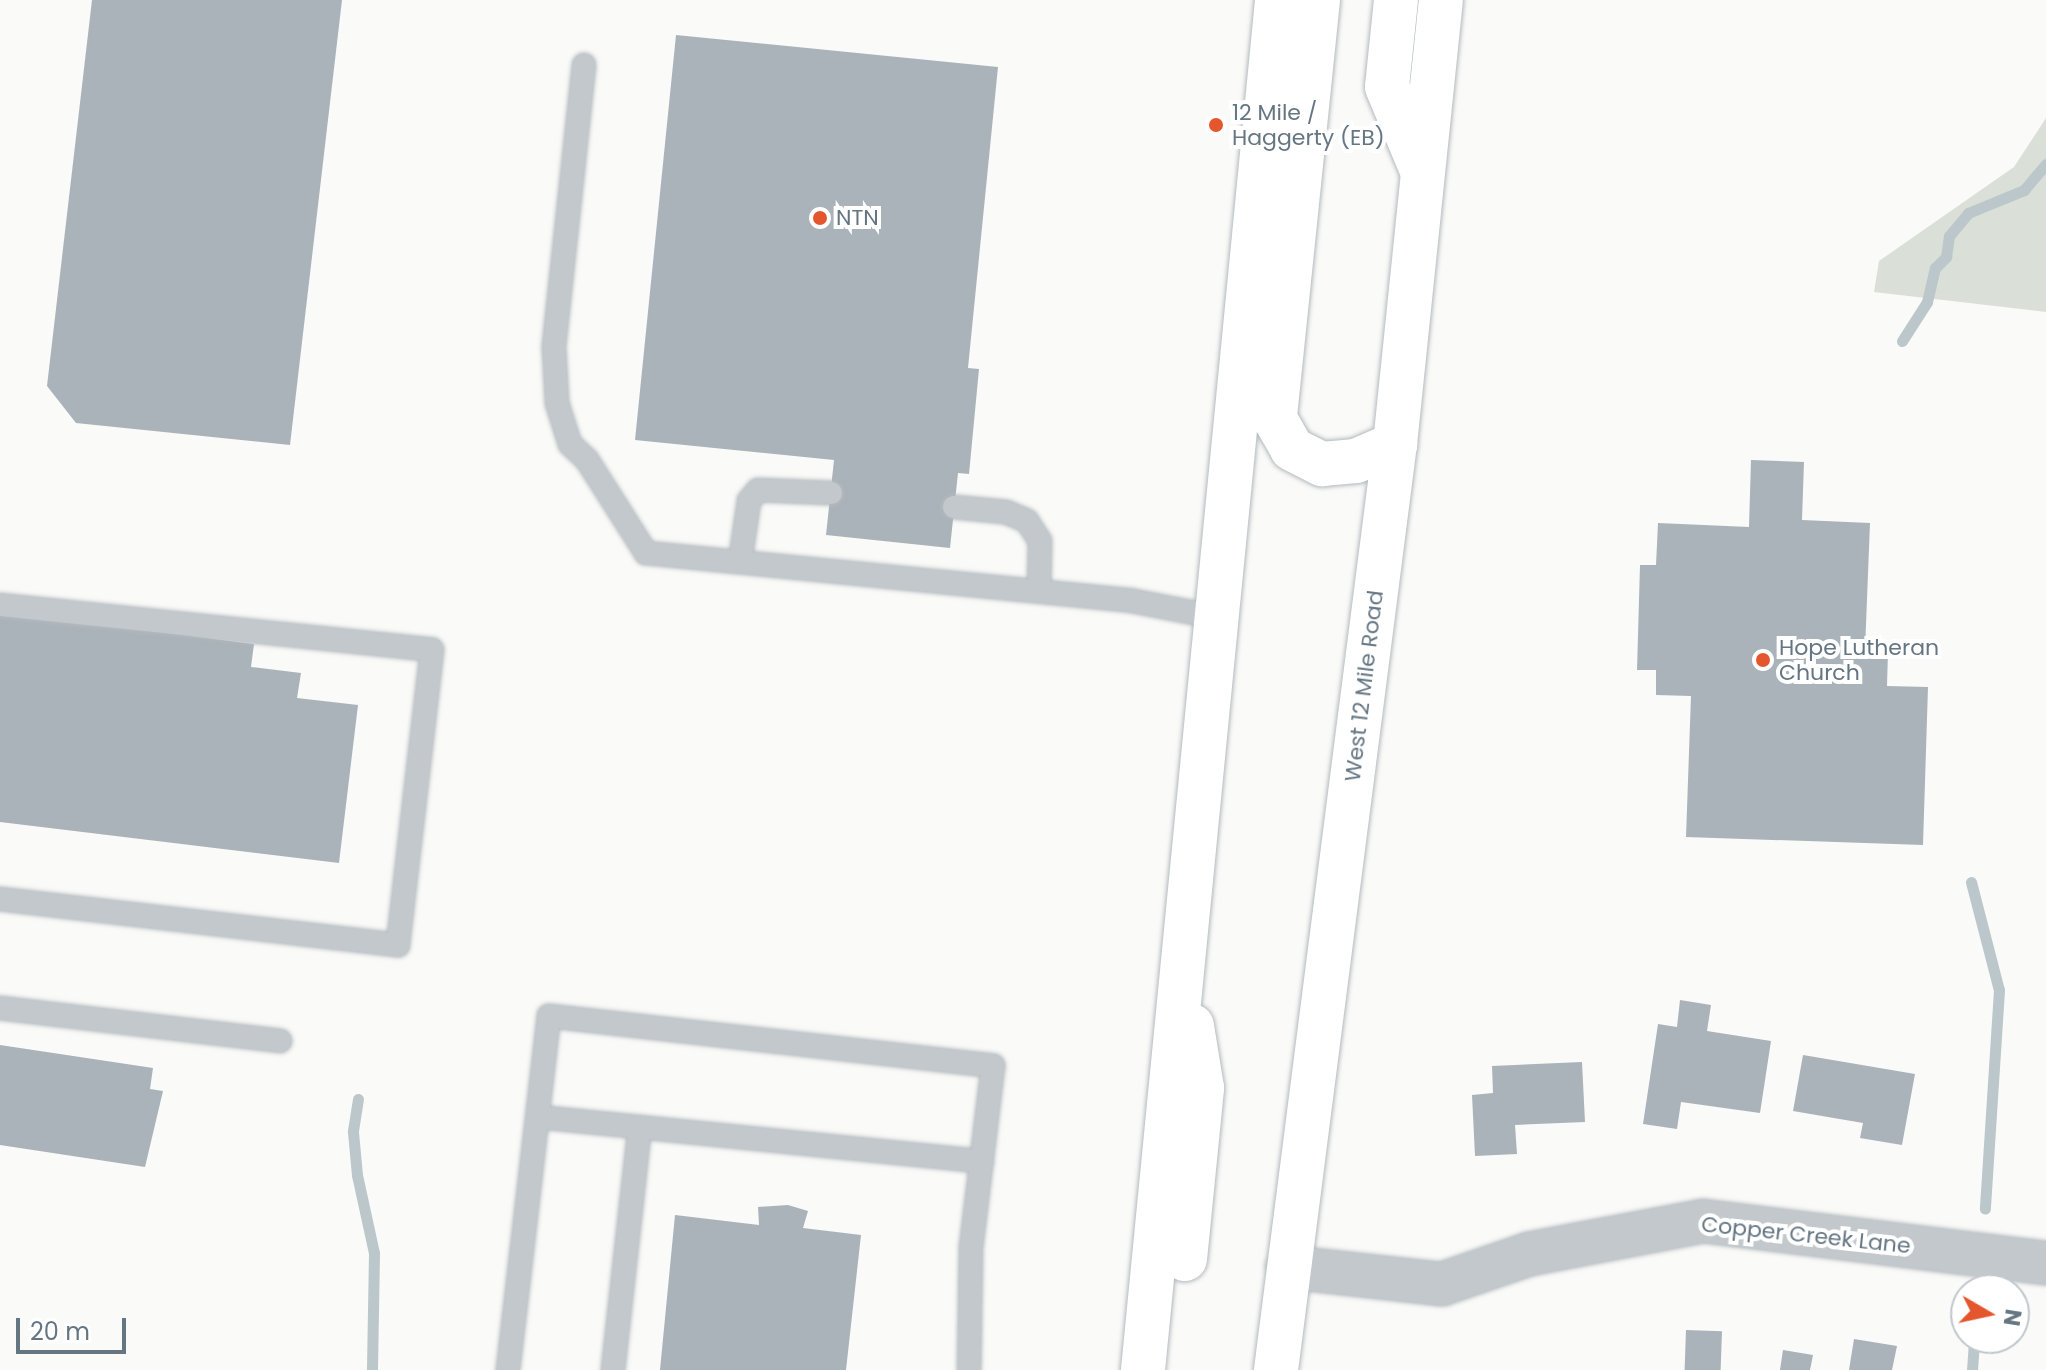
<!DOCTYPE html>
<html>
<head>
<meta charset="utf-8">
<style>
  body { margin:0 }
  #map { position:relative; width:2046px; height:1370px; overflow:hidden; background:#fafaf8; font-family:Poppins,sans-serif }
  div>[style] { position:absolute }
  .green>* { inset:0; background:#dadfd7 }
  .stream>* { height:11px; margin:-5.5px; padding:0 5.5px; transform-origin:5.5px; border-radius:5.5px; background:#bbc7cb }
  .building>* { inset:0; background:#aab3b9; transform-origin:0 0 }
  .roads { filter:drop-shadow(0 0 2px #b3babf) drop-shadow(0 0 2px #b3babf) }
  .lane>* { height:22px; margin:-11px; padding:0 11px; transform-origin:11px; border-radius:11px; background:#c3c8cc }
  .street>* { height:42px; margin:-21px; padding:0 21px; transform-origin:21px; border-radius:21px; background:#c3c8cc }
  .secondary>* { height:44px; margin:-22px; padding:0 22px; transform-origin:22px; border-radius:22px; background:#fff }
  .dots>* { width:22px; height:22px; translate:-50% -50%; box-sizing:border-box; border:4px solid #fff; border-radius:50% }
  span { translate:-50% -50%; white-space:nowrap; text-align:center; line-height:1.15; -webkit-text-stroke:8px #fff; paint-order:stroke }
  .poi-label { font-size:22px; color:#657683 }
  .left { translate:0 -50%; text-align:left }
  .street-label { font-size:22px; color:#657683 }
  .north { position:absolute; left:1950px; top:1274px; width:80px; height:80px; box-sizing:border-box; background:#fff; border:2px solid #c1c8cd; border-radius:50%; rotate:99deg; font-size:22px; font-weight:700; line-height:32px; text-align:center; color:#657683 }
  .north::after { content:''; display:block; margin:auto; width:28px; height:36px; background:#e4572e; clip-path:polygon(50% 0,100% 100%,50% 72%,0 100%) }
  .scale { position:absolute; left:16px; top:1318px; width:110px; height:36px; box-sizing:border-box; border:4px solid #657683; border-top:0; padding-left:10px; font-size:24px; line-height:28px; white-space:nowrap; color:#657683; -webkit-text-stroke:6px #fff; paint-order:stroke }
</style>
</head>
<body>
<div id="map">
  <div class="green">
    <i style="clip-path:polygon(2046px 118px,2046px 312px,1874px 292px,1879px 261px,2014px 167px)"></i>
  </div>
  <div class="stream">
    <i style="left:1902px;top:341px;width:46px;rotate:-57.3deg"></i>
    <i style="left:1927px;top:302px;width:35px;rotate:-77deg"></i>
    <i style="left:1935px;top:268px;width:16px;rotate:-45deg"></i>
    <i style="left:1946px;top:257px;width:21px;rotate:-82deg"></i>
    <i style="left:1949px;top:236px;width:30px;rotate:-50deg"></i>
    <i style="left:1968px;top:213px;width:61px;rotate:-22.3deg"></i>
    <i style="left:2024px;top:190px;width:34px;rotate:-50deg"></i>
    <i style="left:1971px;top:882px;width:112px;rotate:75.5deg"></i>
    <i style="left:1999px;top:990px;width:219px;rotate:93.7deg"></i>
    <i style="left:358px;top:1099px;width:33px;rotate:99deg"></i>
    <i style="left:353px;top:1132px;width:43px;rotate:84.7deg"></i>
    <i style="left:357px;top:1175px;width:80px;rotate:77.7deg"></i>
    <i style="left:374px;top:1253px;width:117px;rotate:91deg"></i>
    <i style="left:1972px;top:1370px;width:29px;rotate:-86deg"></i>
  </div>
  <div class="building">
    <i style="clip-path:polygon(92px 0,342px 0,290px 445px,76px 423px,47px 386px)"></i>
    <i style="clip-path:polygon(676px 35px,998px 67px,968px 368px,979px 369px,969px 474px,958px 473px,950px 548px,826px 535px,834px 460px,635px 440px)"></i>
    <i style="clip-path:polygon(1751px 460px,1804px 462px,1802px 520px,1870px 523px,1865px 650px,1888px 651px,1887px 686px,1928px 687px,1923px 845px,1686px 837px,1691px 696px,1656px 695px,1656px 670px,1637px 670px,1640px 565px,1656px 565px,1658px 523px,1749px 527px)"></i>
    <i style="clip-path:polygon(0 612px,254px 644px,251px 667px,301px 673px,297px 698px,358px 705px,339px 863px,0 822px)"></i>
    <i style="clip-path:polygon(1680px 1000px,1711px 1005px,1707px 1031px,1771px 1041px,1760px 1113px,1681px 1102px,1677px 1129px,1643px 1124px,1658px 1024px,1677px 1027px)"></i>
    <i style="clip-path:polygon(0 1045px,153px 1068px,150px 1089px,163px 1091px,145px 1167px,0 1145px)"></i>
    <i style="clip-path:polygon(1803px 1055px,1915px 1074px,1902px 1145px,1860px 1138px,1863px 1123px,1793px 1111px)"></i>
    <i style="clip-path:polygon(1582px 1062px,1585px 1122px,1515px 1125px,1517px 1154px,1475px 1156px,1472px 1095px,1493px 1093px,1492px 1066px)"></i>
    <i style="clip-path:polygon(788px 1205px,808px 1211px,803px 1228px,861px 1235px,846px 1370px,660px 1370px,675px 1215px,759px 1225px,758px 1207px)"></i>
    <i style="left:1686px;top:1330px;width:36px;height:40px;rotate:2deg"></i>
    <i style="clip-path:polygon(1854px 1339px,1897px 1346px,1892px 1370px,1849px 1370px)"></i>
    <i style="clip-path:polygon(1783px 1350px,1813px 1355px,1810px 1370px,1780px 1370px)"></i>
  </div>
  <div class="roads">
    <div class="lane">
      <i style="left:584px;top:65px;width:284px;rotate:96.1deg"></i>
      <i style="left:554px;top:347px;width:56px;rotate:86.9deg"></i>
      <i style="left:557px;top:403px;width:43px;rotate:72.4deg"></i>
      <i style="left:570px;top:444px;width:23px;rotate:43deg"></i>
      <i style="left:587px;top:460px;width:110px;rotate:57.6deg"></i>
      <i style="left:646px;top:553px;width:489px;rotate:5.6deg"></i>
      <i style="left:1133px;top:601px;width:84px;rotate:11deg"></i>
      <i style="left:954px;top:507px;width:52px;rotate:5.5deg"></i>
      <i style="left:1006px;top:512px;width:23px;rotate:23deg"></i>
      <i style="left:1027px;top:521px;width:24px;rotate:57deg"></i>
      <i style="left:1040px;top:541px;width:50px;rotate:91.1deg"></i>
      <i style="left:740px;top:562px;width:62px;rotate:-81.6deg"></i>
      <i style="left:749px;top:501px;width:14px;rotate:-51deg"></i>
      <i style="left:758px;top:490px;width:73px;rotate:2.4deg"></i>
      <i style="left:0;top:605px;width:434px;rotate:5.9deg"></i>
      <i style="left:432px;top:650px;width:297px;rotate:96.6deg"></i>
      <i style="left:398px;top:945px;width:401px;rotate:-173.4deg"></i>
      <i style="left:0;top:1008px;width:282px;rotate:6.7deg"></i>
      <i style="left:538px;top:1117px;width:446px;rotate:5.7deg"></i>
      <i style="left:508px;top:1370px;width:356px;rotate:-83.4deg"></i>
      <i style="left:549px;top:1016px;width:447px;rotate:6.4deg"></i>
      <i style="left:993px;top:1066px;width:182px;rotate:96.9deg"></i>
      <i style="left:971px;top:1247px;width:123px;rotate:90.9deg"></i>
      <i style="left:613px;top:1370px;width:244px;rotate:-83.7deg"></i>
    </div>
    <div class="street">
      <i style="left:1287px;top:1267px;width:156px;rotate:6.3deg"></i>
      <i style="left:1442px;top:1284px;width:92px;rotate:-19deg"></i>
      <i style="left:1529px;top:1254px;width:177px;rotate:-10.7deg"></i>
      <i style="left:1703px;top:1221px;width:346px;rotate:7deg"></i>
    </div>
    <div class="secondary">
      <i style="left:1318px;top:0;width:421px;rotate:95.9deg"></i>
      <i style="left:1275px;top:419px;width:34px;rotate:60deg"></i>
      <i style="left:1292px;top:449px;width:34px;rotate:27deg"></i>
      <i style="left:1322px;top:464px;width:34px;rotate:-5deg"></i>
      <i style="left:1356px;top:461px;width:43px;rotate:-23.6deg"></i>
      <i style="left:1396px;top:0;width:87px;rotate:95.9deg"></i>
      <i style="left:1387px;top:87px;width:88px;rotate:67.2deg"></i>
      <i style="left:1185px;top:1259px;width:172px;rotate:-84.3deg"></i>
      <i style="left:1202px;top:1088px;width:63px;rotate:-99.2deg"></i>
      <i style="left:1143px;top:1370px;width:1377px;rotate:-84.41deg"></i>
      <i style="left:1276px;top:1370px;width:934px;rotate:-82.68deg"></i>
      <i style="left:1395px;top:444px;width:446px;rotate:-84.1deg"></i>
    </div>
  </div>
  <div class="dots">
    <i style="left:1216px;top:125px;background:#e4572e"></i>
    <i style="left:820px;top:218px;background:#e4572e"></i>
    <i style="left:1763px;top:660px;background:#e4572e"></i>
  </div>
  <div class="poi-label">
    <span class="left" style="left:1232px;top:125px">12 Mile /<br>Haggerty (EB)</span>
    <span class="left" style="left:836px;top:218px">NTN</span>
    <span class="left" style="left:1779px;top:660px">Hope Lutheran<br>Church</span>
  </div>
  <div class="street-label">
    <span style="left:1364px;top:686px;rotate:-83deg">West 12 Mile Road</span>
    <span style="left:1806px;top:1235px;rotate:6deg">Copper Creek Lane</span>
  </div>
  <div class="north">N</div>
  <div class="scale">20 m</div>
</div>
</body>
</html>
